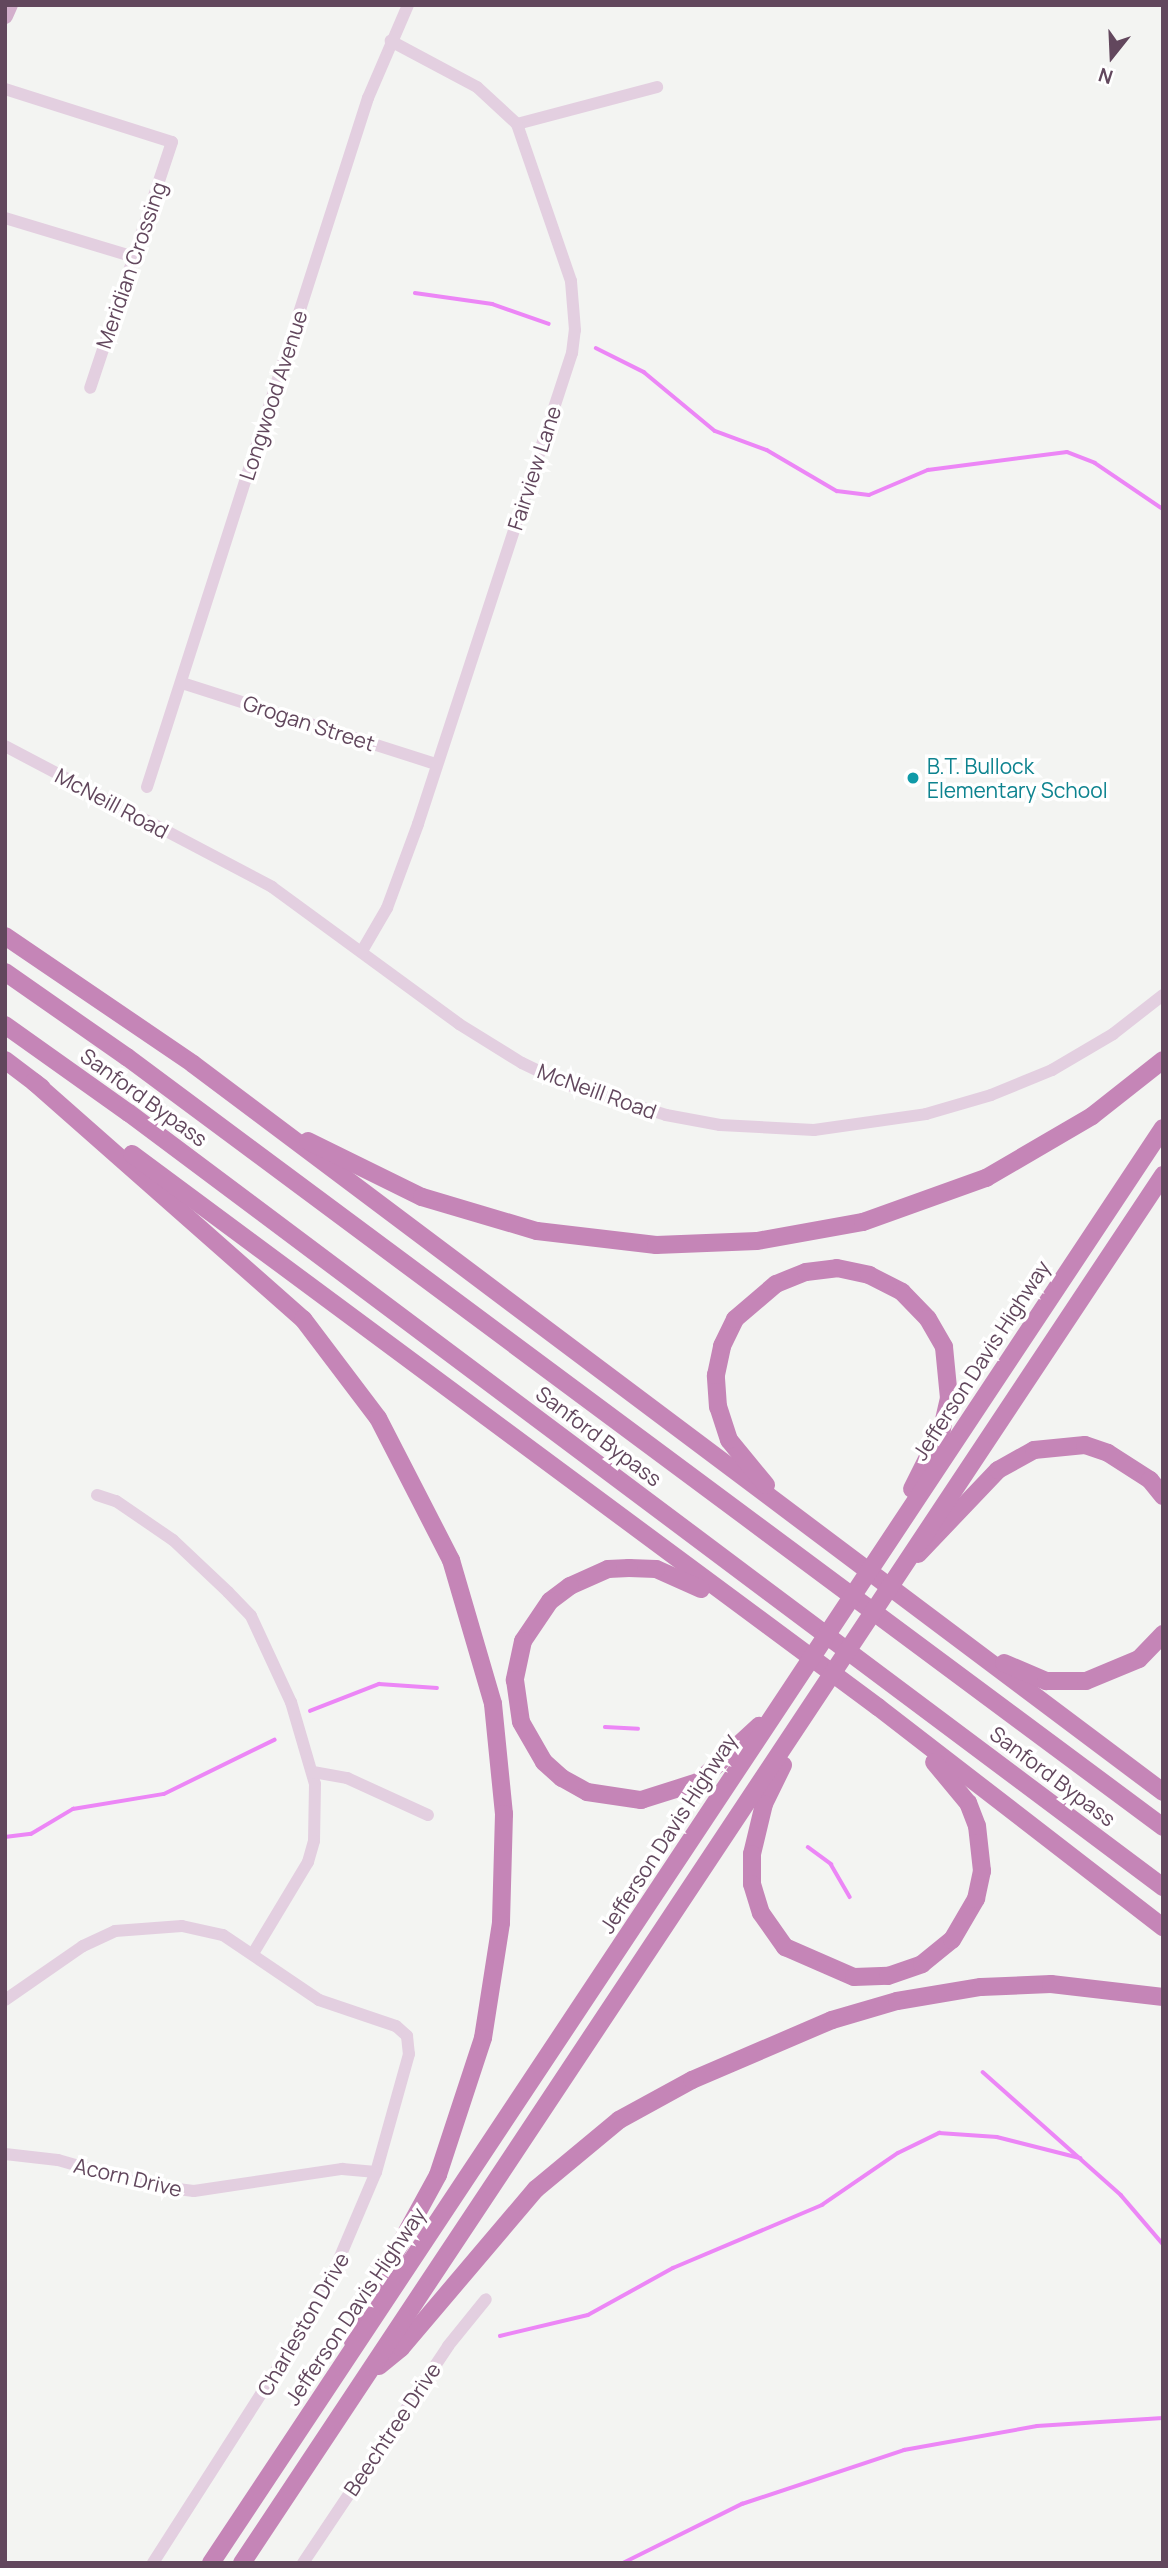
<!DOCTYPE html>
<html>
<head>
<meta charset="utf-8">
<style>
  body { margin:0 }
  #map { position:relative; width:1168px; height:2568px; overflow:hidden; background:#f3f4f2; font-family:Manrope,sans-serif }
  div>[style] { position:absolute }
  .stream>* { height:3.5px; margin:-1.75px; padding:0 1.75px; transform-origin:1.75px; border-radius:1.75px; background:#ec86f6 }
  .minor>* { height:12px; margin:-6px; padding:0 6px; transform-origin:6px; border-radius:6px; background:#e3cfe0 }
  .major>* { height:16px; margin:-8px; padding:0 8px; transform-origin:8px; border-radius:8px; background:#d3afcc }
  .highway>* { height:18px; margin:-9px; padding:0 9px; transform-origin:9px; border-radius:9px; background:#c585b7 }
  .dots>* { width:19px; height:19px; translate:-50% -50%; box-sizing:border-box; border:4px solid #fff; border-radius:50% }
  span { translate:-50% -50%; white-space:nowrap; text-align:center; line-height:1.15; -webkit-text-stroke:7px #fff; paint-order:stroke }
  .street-label { font-size:21px; color:#62475d }
  .culture-label { font-size:21px; color:#0d838f }
  .left { translate:0 -50%; text-align:left }
  .frame { position:absolute; inset:0; border:7px solid #62475d; pointer-events:none }
  .north { position:absolute; left:1077px; top:21px; width:70px; height:70px; -webkit-text-stroke:5px #fff; paint-order:stroke; rotate:198deg; font-size:19px; font-weight:700; line-height:28px; text-align:center; color:#62475d }
  .north::after { content:''; display:block; margin:auto; width:24px; height:32px; background:#62475d; clip-path:polygon(50% 0,100% 100%,50% 72%,0 100%) }
</style>
</head>
<body>
<div id="map">
  <div class="stream">
    <i style="left:415px;top:293px;width:78px;rotate:8.1deg"></i>
    <i style="left:492px;top:304px;width:60px;rotate:19.3deg"></i>
    <i style="left:596px;top:348px;width:54px;rotate:26.6deg"></i>
    <i style="left:644px;top:372px;width:92px;rotate:39.7deg"></i>
    <i style="left:715px;top:431px;width:55px;rotate:20.1deg"></i>
    <i style="left:767px;top:450px;width:81px;rotate:30.4deg"></i>
    <i style="left:837px;top:491px;width:32px;rotate:7deg"></i>
    <i style="left:869px;top:495px;width:64px;rotate:-23deg"></i>
    <i style="left:928px;top:470px;width:140px;rotate:-7.4deg"></i>
    <i style="left:1067px;top:452px;width:30px;rotate:21deg"></i>
    <i style="left:1095px;top:463px;width:82px;rotate:34.1deg"></i>
    <i style="left:310px;top:1711px;width:74px;rotate:-21.4deg"></i>
    <i style="left:379px;top:1684px;width:58px;rotate:3.9deg"></i>
    <i style="left:605px;top:1727px;width:33px;rotate:3deg"></i>
    <i style="left:5px;top:1837px;width:26px;rotate:-7deg"></i>
    <i style="left:31px;top:1834px;width:49px;rotate:-30.8deg"></i>
    <i style="left:73px;top:1809px;width:92px;rotate:-9.4deg"></i>
    <i style="left:164px;top:1794px;width:123px;rotate:-26.1deg"></i>
    <i style="left:808px;top:1847px;width:29px;rotate:36deg"></i>
    <i style="left:831px;top:1864px;width:38px;rotate:60deg"></i>
    <i style="left:983px;top:2072px;width:185px;rotate:41.7deg"></i>
    <i style="left:1121px;top:2195px;width:65px;rotate:49.4deg"></i>
    <i style="left:500px;top:2336px;width:90px;rotate:-13.4deg"></i>
    <i style="left:588px;top:2315px;width:97px;rotate:-28.9deg"></i>
    <i style="left:673px;top:2268px;width:162px;rotate:-22.9deg"></i>
    <i style="left:822px;top:2205px;width:92px;rotate:-34.4deg"></i>
    <i style="left:898px;top:2153px;width:46px;rotate:-26deg"></i>
    <i style="left:939px;top:2133px;width:58px;rotate:3.9deg"></i>
    <i style="left:997px;top:2137px;width:86px;rotate:14.2deg"></i>
    <i style="left:623px;top:2563px;width:133px;rotate:-26.4deg"></i>
    <i style="left:742px;top:2504px;width:171px;rotate:-18.4deg"></i>
    <i style="left:904px;top:2450px;width:135px;rotate:-10.2deg"></i>
    <i style="left:1037px;top:2426px;width:126px;rotate:-3.6deg"></i>
  </div>
  <div class="minor">
    <i style="left:5px;top:89px;width:175px;rotate:17.6deg"></i>
    <i style="left:172px;top:142px;width:259px;rotate:108.4deg"></i>
    <i style="left:517px;top:124px;width:145px;rotate:-14.8deg"></i>
    <i style="left:5px;top:218px;width:135px;rotate:16.8deg"></i>
    <i style="left:182px;top:683px;width:267px;rotate:17.7deg"></i>
    <i style="left:5px;top:746px;width:302px;rotate:27.8deg"></i>
    <i style="left:272px;top:887px;width:232px;rotate:36.2deg"></i>
    <i style="left:459px;top:1024px;width:74px;rotate:31.8deg"></i>
    <i style="left:522px;top:1063px;width:51px;rotate:25.6deg"></i>
    <i style="left:568px;top:1085px;width:102px;rotate:17deg"></i>
    <i style="left:666px;top:1115px;width:55px;rotate:10.5deg"></i>
    <i style="left:720px;top:1125px;width:94px;rotate:3deg"></i>
    <i style="left:814px;top:1130px;width:113px;rotate:-8.1deg"></i>
    <i style="left:926px;top:1114px;width:68px;rotate:-16.3deg"></i>
    <i style="left:991px;top:1095px;width:66px;rotate:-22.3deg"></i>
    <i style="left:1052px;top:1070px;width:71px;rotate:-30.5deg"></i>
    <i style="left:1113px;top:1034px;width:63px;rotate:-38deg"></i>
    <i style="left:147px;top:787px;width:724px;rotate:-72.22deg"></i>
    <i style="left:368px;top:98px;width:101px;rotate:-66.7deg"></i>
    <i style="left:362px;top:951px;width:50px;rotate:-59.8deg"></i>
    <i style="left:387px;top:908px;width:90px;rotate:-69.7deg"></i>
    <i style="left:418px;top:824px;width:496px;rotate:-71.9deg"></i>
    <i style="left:572px;top:353px;width:23px;rotate:-83deg"></i>
    <i style="left:575px;top:330px;width:49px;rotate:-94.7deg"></i>
    <i style="left:571px;top:281px;width:166px;rotate:-109deg"></i>
    <i style="left:517px;top:124px;width:54px;rotate:-137.2deg"></i>
    <i style="left:477px;top:87px;width:98px;rotate:-151.9deg"></i>
    <i style="left:97px;top:1495px;width:20px;rotate:18deg"></i>
    <i style="left:116px;top:1501px;width:69px;rotate:34.4deg"></i>
    <i style="left:173px;top:1540px;width:76px;rotate:43.4deg"></i>
    <i style="left:228px;top:1592px;width:33px;rotate:46deg"></i>
    <i style="left:251px;top:1616px;width:95px;rotate:65.1deg"></i>
    <i style="left:291px;top:1702px;width:85px;rotate:73.7deg"></i>
    <i style="left:315px;top:1784px;width:57px;rotate:91deg"></i>
    <i style="left:314px;top:1841px;width:22px;rotate:106deg"></i>
    <i style="left:308px;top:1862px;width:105px;rotate:121deg"></i>
    <i style="left:313px;top:1772px;width:35px;rotate:10deg"></i>
    <i style="left:347px;top:1778px;width:89px;rotate:24.6deg"></i>
    <i style="left:5px;top:2000px;width:95px;rotate:-34.7deg"></i>
    <i style="left:83px;top:1946px;width:35px;rotate:-25deg"></i>
    <i style="left:115px;top:1931px;width:67px;rotate:-4.3deg"></i>
    <i style="left:182px;top:1926px;width:42px;rotate:12.4deg"></i>
    <i style="left:223px;top:1935px;width:116px;rotate:34.1deg"></i>
    <i style="left:319px;top:2000px;width:81px;rotate:18.7deg"></i>
    <i style="left:396px;top:2026px;width:15px;rotate:42deg"></i>
    <i style="left:407px;top:2036px;width:18px;rotate:84deg"></i>
    <i style="left:409px;top:2054px;width:123px;rotate:105.6deg"></i>
    <i style="left:376px;top:2172px;width:136px;rotate:113deg"></i>
    <i style="left:323px;top:2297px;width:316px;rotate:122.6deg"></i>
    <i style="left:5px;top:2154px;width:53px;rotate:6.5deg"></i>
    <i style="left:58px;top:2160px;width:91px;rotate:15.9deg"></i>
    <i style="left:146px;top:2185px;width:48px;rotate:7.1deg"></i>
    <i style="left:194px;top:2191px;width:150px;rotate:-8.5deg"></i>
    <i style="left:342px;top:2169px;width:34px;rotate:5deg"></i>
    <i style="left:303px;top:2563px;width:261px;rotate:-56.2deg"></i>
    <i style="left:448px;top:2346px;width:60px;rotate:-51deg"></i>
  </div>
  <div class="major">
    <i style="left:5px;top:16px;width:12px;rotate:-66deg"></i>
  </div>
  <div class="highway">
    <i style="left:5px;top:936px;width:227px;rotate:34.2deg"></i>
    <i style="left:193px;top:1064px;width:1213px;rotate:36.89deg"></i>
    <i style="left:5px;top:972px;width:149px;rotate:34.9deg"></i>
    <i style="left:127px;top:1057px;width:1291px;rotate:36.62deg"></i>
    <i style="left:5px;top:1025px;width:152px;rotate:35.4deg"></i>
    <i style="left:129px;top:1113px;width:1292px;rotate:36.82deg"></i>
    <i style="left:5px;top:1060px;width:46px;rotate:37.1deg"></i>
    <i style="left:34px;top:1082px;width:359px;rotate:41.4deg"></i>
    <i style="left:303px;top:1319px;width:124px;rotate:52.9deg"></i>
    <i style="left:378px;top:1418px;width:160px;rotate:62.8deg"></i>
    <i style="left:451px;top:1560px;width:150px;rotate:73.7deg"></i>
    <i style="left:493px;top:1704px;width:111px;rotate:84.3deg"></i>
    <i style="left:504px;top:1814px;width:109px;rotate:91.6deg"></i>
    <i style="left:501px;top:1923px;width:116px;rotate:98.9deg"></i>
    <i style="left:483px;top:2038px;width:144px;rotate:108.2deg"></i>
    <i style="left:438px;top:2175px;width:166px;rotate:118.7deg"></i>
    <i style="left:358px;top:2321px;width:21px;rotate:104deg"></i>
    <i style="left:308px;top:1141px;width:127px;rotate:26.2deg"></i>
    <i style="left:422px;top:1197px;width:120px;rotate:16.5deg"></i>
    <i style="left:537px;top:1231px;width:120px;rotate:6.7deg"></i>
    <i style="left:656px;top:1245px;width:101px;rotate:-2.3deg"></i>
    <i style="left:757px;top:1241px;width:108px;rotate:-10.2deg"></i>
    <i style="left:863px;top:1222px;width:131px;rotate:-19.7deg"></i>
    <i style="left:986px;top:1178px;width:123px;rotate:-30.3deg"></i>
    <i style="left:1092px;top:1116px;width:90px;rotate:-38.3deg"></i>
    <i style="left:132px;top:1154px;width:929px;rotate:36.55deg"></i>
    <i style="left:878px;top:1707px;width:360px;rotate:37.7deg"></i>
    <i style="left:766px;top:1485px;width:58px;rotate:-129.4deg"></i>
    <i style="left:729px;top:1440px;width:35px;rotate:-108deg"></i>
    <i style="left:718px;top:1407px;width:32px;rotate:-94deg"></i>
    <i style="left:716px;top:1375px;width:30px;rotate:-78deg"></i>
    <i style="left:722px;top:1346px;width:30px;rotate:-64deg"></i>
    <i style="left:735px;top:1319px;width:54px;rotate:-40.5deg"></i>
    <i style="left:776px;top:1284px;width:32px;rotate:-22deg"></i>
    <i style="left:806px;top:1272px;width:31px;rotate:-7deg"></i>
    <i style="left:837px;top:1268px;width:33px;rotate:12deg"></i>
    <i style="left:869px;top:1275px;width:37px;rotate:27deg"></i>
    <i style="left:902px;top:1292px;width:37px;rotate:46deg"></i>
    <i style="left:928px;top:1319px;width:32px;rotate:60deg"></i>
    <i style="left:944px;top:1347px;width:51px;rotate:84.4deg"></i>
    <i style="left:949px;top:1398px;width:32px;rotate:103deg"></i>
    <i style="left:942px;top:1429px;width:67px;rotate:116.6deg"></i>
    <i style="left:918px;top:1554px;width:116px;rotate:-46.4deg"></i>
    <i style="left:998px;top:1470px;width:41px;rotate:-29.1deg"></i>
    <i style="left:1034px;top:1450px;width:51px;rotate:-5.6deg"></i>
    <i style="left:1085px;top:1445px;width:24px;rotate:19deg"></i>
    <i style="left:1108px;top:1453px;width:50px;rotate:32.7deg"></i>
    <i style="left:1150px;top:1480px;width:21px;rotate:51deg"></i>
    <i style="left:701px;top:1589px;width:49px;rotate:-156deg"></i>
    <i style="left:656px;top:1569px;width:27px;rotate:-178deg"></i>
    <i style="left:629px;top:1568px;width:21px;rotate:177deg"></i>
    <i style="left:608px;top:1569px;width:42px;rotate:155.9deg"></i>
    <i style="left:570px;top:1586px;width:25px;rotate:143deg"></i>
    <i style="left:550px;top:1601px;width:48px;rotate:124deg"></i>
    <i style="left:523px;top:1641px;width:40px;rotate:102deg"></i>
    <i style="left:515px;top:1680px;width:42px;rotate:81.9deg"></i>
    <i style="left:521px;top:1722px;width:46px;rotate:60.1deg"></i>
    <i style="left:544px;top:1762px;width:24px;rotate:42deg"></i>
    <i style="left:562px;top:1778px;width:29px;rotate:29deg"></i>
    <i style="left:587px;top:1792px;width:55px;rotate:8.4deg"></i>
    <i style="left:641px;top:1800px;width:60px;rotate:-17.5deg"></i>
    <i style="left:698px;top:1782px;width:83px;rotate:-42.6deg"></i>
    <i style="left:1004px;top:1663px;width:46px;rotate:23.2deg"></i>
    <i style="left:1046px;top:1681px;width:40px"></i>
    <i style="left:1086px;top:1681px;width:57px;rotate:-22.5deg"></i>
    <i style="left:1139px;top:1659px;width:35px;rotate:-46deg"></i>
    <i style="left:783px;top:1765px;width:43px;rotate:116deg"></i>
    <i style="left:764px;top:1804px;width:51px;rotate:103.5deg"></i>
    <i style="left:752px;top:1854px;width:30px;rotate:90deg"></i>
    <i style="left:752px;top:1884px;width:30px;rotate:73deg"></i>
    <i style="left:761px;top:1913px;width:42px;rotate:54.8deg"></i>
    <i style="left:785px;top:1947px;width:75px;rotate:23.5deg"></i>
    <i style="left:854px;top:1977px;width:34px;rotate:-2deg"></i>
    <i style="left:888px;top:1976px;width:36px;rotate:-19deg"></i>
    <i style="left:922px;top:1964px;width:38px;rotate:-39deg"></i>
    <i style="left:952px;top:1940px;width:48px;rotate:-59.7deg"></i>
    <i style="left:976px;top:1899px;width:29px;rotate:-78deg"></i>
    <i style="left:982px;top:1871px;width:45px;rotate:-96.3deg"></i>
    <i style="left:977px;top:1826px;width:25px;rotate:-111deg"></i>
    <i style="left:968px;top:1803px;width:53px;rotate:-129.7deg"></i>
    <i style="left:379px;top:2366px;width:28px;rotate:-39deg"></i>
    <i style="left:401px;top:2348px;width:209px;rotate:-49.7deg"></i>
    <i style="left:536px;top:2189px;width:108px;rotate:-39.7deg"></i>
    <i style="left:619px;top:2120px;width:83px;rotate:-28.7deg"></i>
    <i style="left:692px;top:2080px;width:152px;rotate:-23.2deg"></i>
    <i style="left:832px;top:2020px;width:68px;rotate:-16.3deg"></i>
    <i style="left:897px;top:2001px;width:85px;rotate:-9.5deg"></i>
    <i style="left:981px;top:1987px;width:70px;rotate:-2.5deg"></i>
    <i style="left:1051px;top:1984px;width:113px;rotate:6.6deg"></i>
    <i style="left:211px;top:2563px;width:1722px;rotate:-56.44deg"></i>
    <i style="left:242px;top:2563px;width:1666px;rotate:-56.43deg"></i>
  </div>
  <div class="dots">
    <i style="left:913px;top:778px;background:#0f9aa8"></i>
  </div>
  <div class="street-label">
    <span style="left:131px;top:265px;rotate:-71deg">Meridian Crossing</span>
    <span style="left:273px;top:395px;rotate:-72deg">Longwood Avenue</span>
    <span style="left:534px;top:468px;rotate:-72deg">Fairview Lane</span>
    <span style="left:309px;top:723px;rotate:18deg">Grogan Street</span>
    <span style="left:112px;top:803px;rotate:28deg">McNeill Road</span>
    <span style="left:597px;top:1091px;rotate:20deg">McNeill Road</span>
    <span style="left:144px;top:1097px;rotate:36deg">Sanford Bypass</span>
    <span style="left:981px;top:1360px;rotate:-57deg">Jefferson Davis Highway</span>
    <span style="left:599px;top:1436px;rotate:37deg">Sanford Bypass</span>
    <span style="left:1053px;top:1776px;rotate:37deg">Sanford Bypass</span>
    <span style="left:668px;top:1833px;rotate:-57deg">Jefferson Davis Highway</span>
    <span style="left:128px;top:2177px;rotate:13deg">Acorn Drive</span>
    <span style="left:355px;top:2306px;rotate:-56deg">Jefferson Davis Highway</span>
    <span style="left:303px;top:2324px;rotate:-60deg">Charleston Drive</span>
    <span style="left:392px;top:2429px;rotate:-56deg">Beechtree Drive</span>
  </div>
  <div class="culture-label">
    <span class="left" style="left:927px;top:778px">B.T. Bullock<br>Elementary School</span>
  </div>
  <div class="frame"></div>
  <div class="north">N</div>
</div>
</body>
</html>
